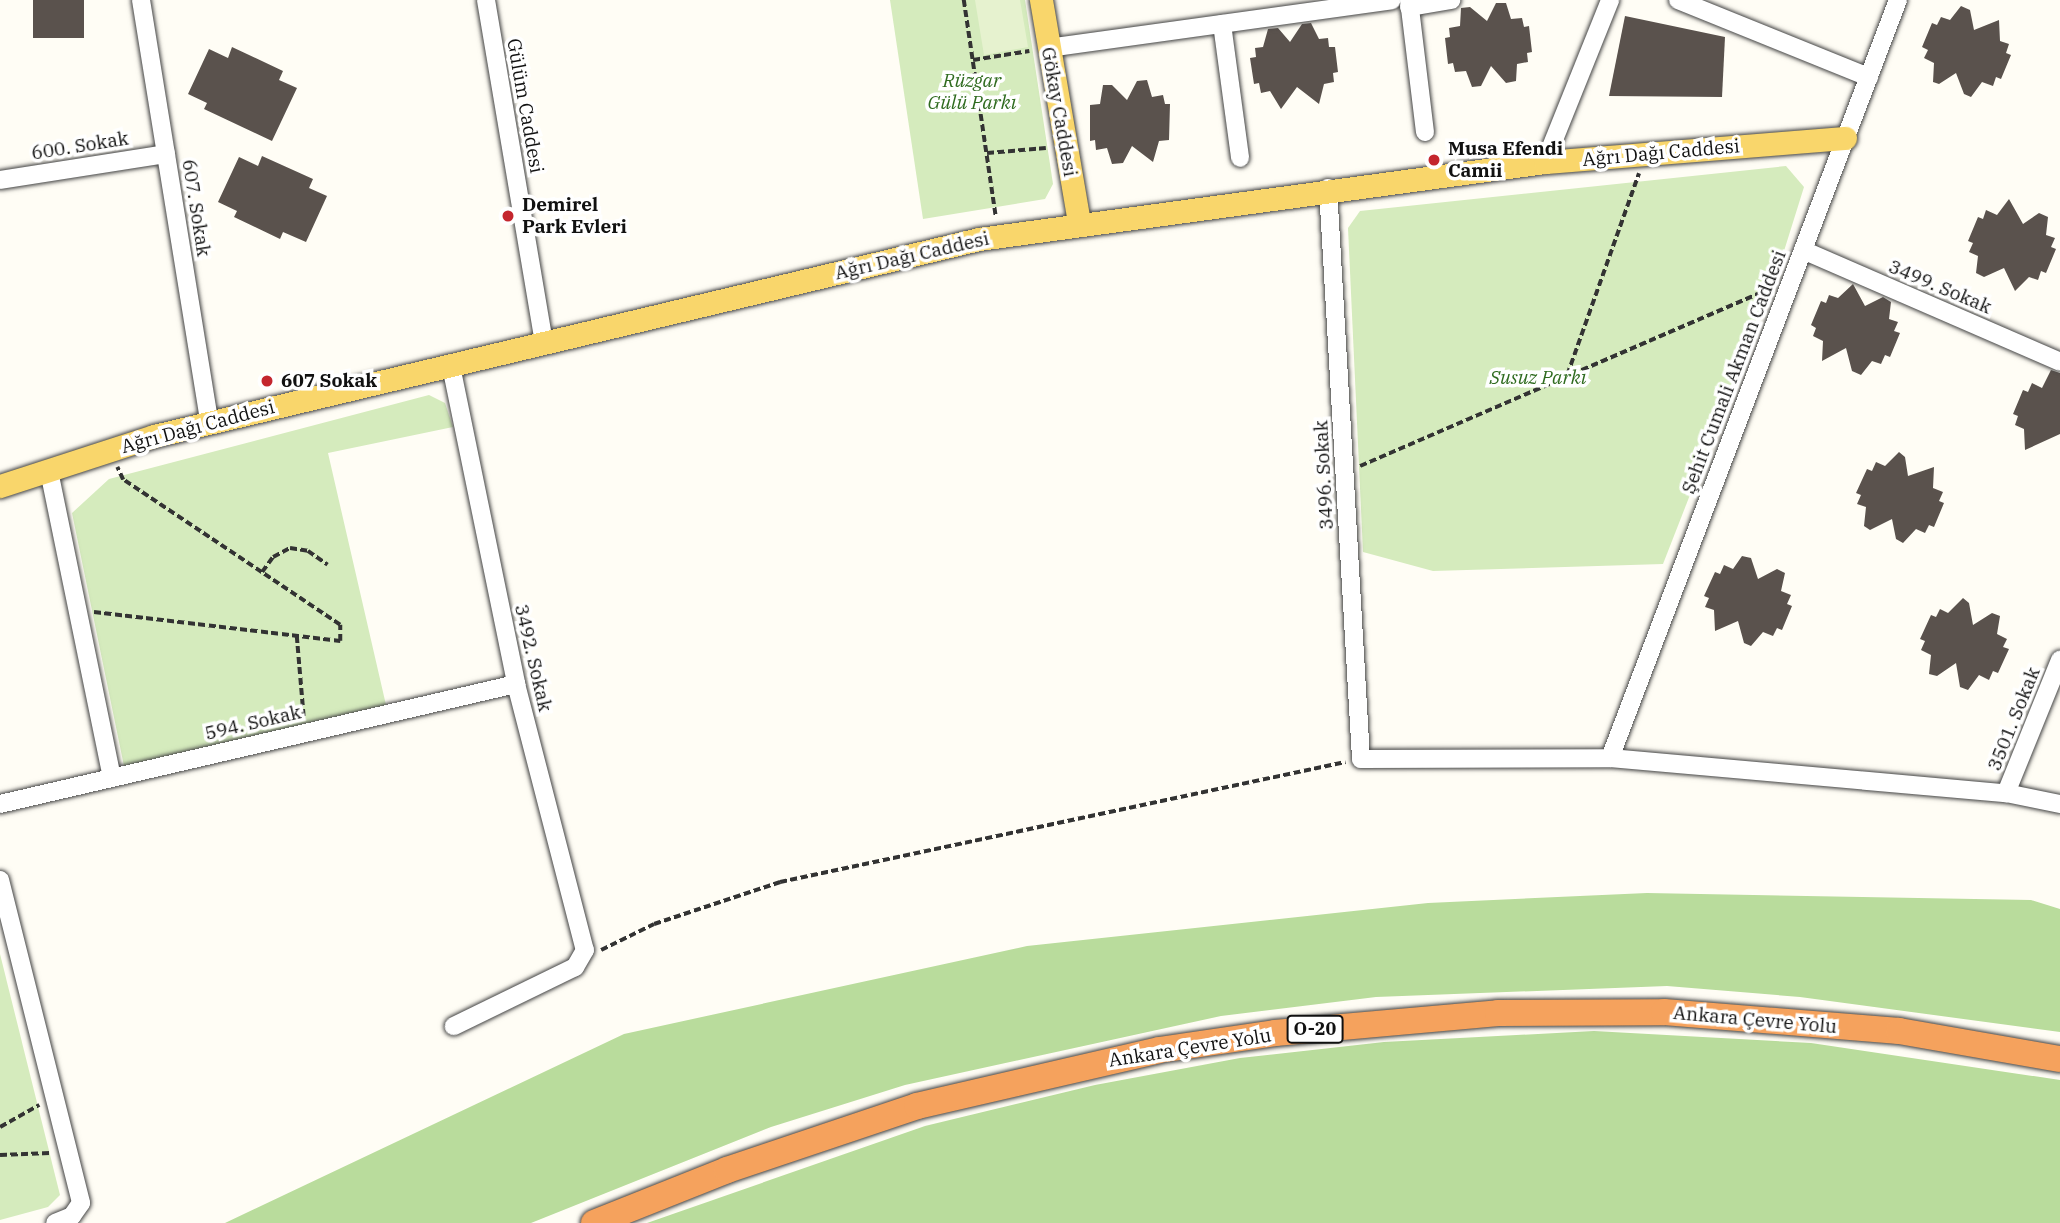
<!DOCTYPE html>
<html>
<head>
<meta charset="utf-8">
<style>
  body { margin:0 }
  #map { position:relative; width:2060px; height:1223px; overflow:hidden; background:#fffdf5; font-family:"IBM Plex Serif",serif }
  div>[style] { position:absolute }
  .green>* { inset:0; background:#d5ebbd }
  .forest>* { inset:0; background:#b9dc9c }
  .pitch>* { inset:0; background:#e6f2cf }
  .building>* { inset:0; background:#5a524d; transform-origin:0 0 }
  .path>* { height:3.5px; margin-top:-1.75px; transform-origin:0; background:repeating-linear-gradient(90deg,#333 0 7px,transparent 0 10.5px) }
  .roads { filter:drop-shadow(0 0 2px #444) drop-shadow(0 0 2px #444) }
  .minor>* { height:18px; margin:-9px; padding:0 9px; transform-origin:9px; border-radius:9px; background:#fff }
  .major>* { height:23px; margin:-11.5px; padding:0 11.5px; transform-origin:11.5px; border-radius:11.5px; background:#f9d66b }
  .highway>* { height:26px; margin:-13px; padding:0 13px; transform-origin:13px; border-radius:13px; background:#f5a25d }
  .dots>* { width:19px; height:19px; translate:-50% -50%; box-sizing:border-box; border:4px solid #fff; border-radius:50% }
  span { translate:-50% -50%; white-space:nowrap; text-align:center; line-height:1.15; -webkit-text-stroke:7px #fff; paint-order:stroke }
  .shield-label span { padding:2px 5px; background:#fff; border:2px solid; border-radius:5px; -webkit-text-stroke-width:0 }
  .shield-label { font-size:18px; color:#111; font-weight:700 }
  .park-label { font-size:19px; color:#2f6b1f; font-style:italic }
  .street-label { font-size:19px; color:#111 }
  .poi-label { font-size:19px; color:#111; font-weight:700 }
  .left { translate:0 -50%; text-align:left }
</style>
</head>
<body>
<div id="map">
  <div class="green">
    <i style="clip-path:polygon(890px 0,1025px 0,1053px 184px,1045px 199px,923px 219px)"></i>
    <i style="clip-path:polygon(1786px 166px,1804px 187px,1779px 267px,1663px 564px,1433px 571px,1363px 552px,1348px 228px,1360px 211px)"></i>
    <i style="clip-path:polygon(429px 395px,445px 403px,453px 427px,328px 453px,386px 705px,124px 766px,72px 513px,109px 479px)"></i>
    <i style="clip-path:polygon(0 954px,60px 1195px,48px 1207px,0 1220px)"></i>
  </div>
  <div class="forest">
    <i style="clip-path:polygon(1647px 893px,2031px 900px,2060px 909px,2060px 1032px,1800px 997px,1667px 986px,1376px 997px,1221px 1016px,905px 1085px,771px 1127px,531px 1223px,225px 1223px,624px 1034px,1027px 946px,1428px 903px)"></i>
    <i style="clip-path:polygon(1594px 1031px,1811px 1043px,2060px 1080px,2060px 1223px,647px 1223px,925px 1126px,1095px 1085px,1240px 1058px,1384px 1042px)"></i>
  </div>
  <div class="pitch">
    <i style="clip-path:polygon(975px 0,1020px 0,1028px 47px,984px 55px)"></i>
  </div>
  <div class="building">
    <i style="left:33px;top:0;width:51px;height:38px"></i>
    <i style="clip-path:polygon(1496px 3px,1506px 3px,1511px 19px,1522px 18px,1524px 27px,1529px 26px,1532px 52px,1527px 53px,1528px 62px,1517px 64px,1516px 81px,1506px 83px,1491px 66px,1481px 86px,1472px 87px,1466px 71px,1455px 72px,1453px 63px,1448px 64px,1445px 38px,1450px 37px,1449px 28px,1460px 26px,1461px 8px,1470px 7px,1487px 21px)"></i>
    <i style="clip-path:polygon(1961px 6px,1970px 10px,1974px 30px,1999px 20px,2000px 41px,2009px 44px,2006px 53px,2011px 55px,2001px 79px,1996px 77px,1993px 86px,1982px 82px,1971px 97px,1964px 94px,1956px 73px,1939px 84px,1933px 82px,1934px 63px,1924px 58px,1928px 50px,1922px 47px,1932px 23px,1937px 25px,1941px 17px,1950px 20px)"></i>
    <i style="clip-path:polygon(1625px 16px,1725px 37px,1722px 97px,1609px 96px)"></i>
    <i style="clip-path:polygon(1311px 23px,1319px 39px,1328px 38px,1329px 47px,1335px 47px,1338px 72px,1333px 73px,1334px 82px,1324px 84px,1319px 104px,1297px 87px,1281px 109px,1270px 91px,1261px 93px,1259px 83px,1254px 84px,1250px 58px,1256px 57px,1255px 48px,1263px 47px,1268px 29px,1278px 28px,1290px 42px,1302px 24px)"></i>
    <i style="clip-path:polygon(232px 47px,283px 71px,279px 80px,297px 88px,272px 141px,204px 109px,207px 103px,188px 94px,209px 49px,228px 58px)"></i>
    <i style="clip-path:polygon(1147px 80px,1152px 97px,1163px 95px,1165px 104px,1170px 104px,1169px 140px,1159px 141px,1153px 162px,1132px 146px,1123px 163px,1112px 164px,1107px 148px,1096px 150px,1095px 140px,1090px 141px,1090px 105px,1100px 104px,1103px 85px,1112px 85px,1127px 100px,1137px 81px)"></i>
    <i style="clip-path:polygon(262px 156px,313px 179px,309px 188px,327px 196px,306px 242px,283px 232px,280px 239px,234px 217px,237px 211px,218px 202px,239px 157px,258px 166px)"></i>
    <i style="clip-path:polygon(2009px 199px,2023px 224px,2039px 213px,2048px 217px,2046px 235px,2055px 238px,2051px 247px,2056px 249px,2046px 273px,2041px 271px,2038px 280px,2029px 277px,2015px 291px,2004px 268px,1984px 277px,1976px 273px,1978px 256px,1969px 252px,1973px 243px,1968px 241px,1978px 217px,1983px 219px,1986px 210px,1997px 215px)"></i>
    <i style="clip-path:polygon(1853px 284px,1865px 306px,1883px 297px,1891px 302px,1889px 319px,1898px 322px,1894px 331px,1900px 333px,1890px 357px,1885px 355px,1881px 364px,1872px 361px,1861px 375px,1852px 371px,1846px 348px,1822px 361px,1823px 341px,1813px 336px,1816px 328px,1811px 325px,1821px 301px,1826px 303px,1829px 295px,1838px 298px)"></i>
    <i style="clip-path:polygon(2051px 370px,2060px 373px,2060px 434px,2025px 450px,2024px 429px,2015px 425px,2018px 416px,2013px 414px,2023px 390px,2028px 392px,2032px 383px,2042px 388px)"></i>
    <i style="clip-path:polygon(1899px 452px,1905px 457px,1908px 476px,1934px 467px,1933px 488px,1943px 492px,1939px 501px,1944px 503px,1934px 527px,1929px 525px,1925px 533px,1916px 529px,1903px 543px,1896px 539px,1892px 519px,1870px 530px,1864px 526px,1866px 507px,1857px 504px,1861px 495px,1856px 493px,1867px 469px,1872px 471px,1876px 462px,1885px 466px)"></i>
    <i style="clip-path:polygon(1742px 556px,1751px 558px,1758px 579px,1777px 569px,1785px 573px,1781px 591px,1791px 595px,1787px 604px,1792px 606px,1782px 630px,1777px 628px,1773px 636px,1763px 632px,1751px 646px,1744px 643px,1738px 621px,1715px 631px,1714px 610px,1705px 607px,1709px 598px,1704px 596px,1715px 572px,1720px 574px,1724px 565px,1733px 569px)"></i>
    <i style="clip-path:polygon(1963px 598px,1969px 603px,1973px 625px,1992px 613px,2000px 616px,1997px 634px,2007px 639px,2003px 647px,2009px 649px,1998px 673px,1993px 671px,1989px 680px,1979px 675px,1968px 690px,1960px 687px,1956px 663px,1937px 676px,1929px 674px,1931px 655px,1921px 650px,1925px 641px,1920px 639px,1931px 615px,1936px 617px,1940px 609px,1948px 613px)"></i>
  </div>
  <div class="path">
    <i style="left:964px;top:0;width:218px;rotate:81.6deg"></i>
    <i style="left:973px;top:60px;width:57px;rotate:-9.1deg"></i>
    <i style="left:987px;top:153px;width:59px;rotate:-4.8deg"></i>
    <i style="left:1567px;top:375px;width:214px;rotate:-70.4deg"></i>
    <i style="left:1360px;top:466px;width:448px;rotate:-23.4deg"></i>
    <i style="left:262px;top:572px;width:19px;rotate:-54deg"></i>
    <i style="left:273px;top:557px;width:19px;rotate:-28deg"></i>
    <i style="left:290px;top:548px;width:18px;rotate:9deg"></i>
    <i style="left:308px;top:551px;width:24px;rotate:35deg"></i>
    <i style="left:94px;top:612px;width:248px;rotate:6.7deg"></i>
    <i style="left:340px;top:641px;width:16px;rotate:-90deg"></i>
    <i style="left:340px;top:625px;width:261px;rotate:-146.2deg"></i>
    <i style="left:123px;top:480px;width:14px;rotate:-115deg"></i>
    <i style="left:297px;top:636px;width:81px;rotate:85.1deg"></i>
    <i style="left:601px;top:950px;width:59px;rotate:-26.1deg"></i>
    <i style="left:654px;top:924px;width:133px;rotate:-18.4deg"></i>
    <i style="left:780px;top:882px;width:578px;rotate:-11.99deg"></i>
    <i style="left:0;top:1127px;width:45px;rotate:-29.4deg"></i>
    <i style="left:0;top:1155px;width:50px;rotate:-2.3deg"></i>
  </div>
  <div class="roads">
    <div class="minor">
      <i style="left:141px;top:0;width:427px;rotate:80.8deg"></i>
      <i style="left:486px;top:0;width:349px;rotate:80.4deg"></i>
      <i style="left:1409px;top:0;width:133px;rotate:83.1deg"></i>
      <i style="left:1678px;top:0;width:206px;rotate:22deg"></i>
      <i style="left:1409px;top:7px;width:43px;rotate:-9.5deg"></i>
      <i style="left:1222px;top:24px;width:135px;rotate:82.3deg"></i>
      <i style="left:1048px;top:48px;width:347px;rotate:-7.9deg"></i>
      <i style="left:1545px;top:162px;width:175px;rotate:-68.1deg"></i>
      <i style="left:0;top:180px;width:168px;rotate:-8.9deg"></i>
      <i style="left:1328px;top:188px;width:572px;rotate:86.69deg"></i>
      <i style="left:1361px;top:759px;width:249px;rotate:-0.2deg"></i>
      <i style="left:1610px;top:758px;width:398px;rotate:5.1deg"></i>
      <i style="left:2006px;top:793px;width:55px;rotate:11.5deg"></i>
      <i style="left:1803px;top:250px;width:280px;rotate:23.5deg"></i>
      <i style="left:451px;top:366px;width:325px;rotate:78.4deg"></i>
      <i style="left:516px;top:684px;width:275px;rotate:75.5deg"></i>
      <i style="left:585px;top:950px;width:20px;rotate:120deg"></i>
      <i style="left:575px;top:967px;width:135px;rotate:154deg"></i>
      <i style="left:49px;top:471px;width:313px;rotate:78.4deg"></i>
      <i style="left:1610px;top:758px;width:811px;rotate:-69.2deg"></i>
      <i style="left:2006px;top:793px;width:144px;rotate:-67.9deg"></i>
      <i style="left:0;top:804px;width:530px;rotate:-13.09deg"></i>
      <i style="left:0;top:880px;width:333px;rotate:75.9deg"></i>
      <i style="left:81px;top:1203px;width:16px;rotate:125deg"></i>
      <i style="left:72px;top:1216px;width:18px;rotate:158deg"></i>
    </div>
    <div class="major">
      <i style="left:1041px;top:0;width:226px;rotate:80.3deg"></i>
      <i style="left:0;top:486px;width:162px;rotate:-18deg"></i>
      <i style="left:154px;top:436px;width:848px;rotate:-13.43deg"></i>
      <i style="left:979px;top:239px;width:571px;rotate:-7.75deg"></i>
      <i style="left:1545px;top:162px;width:301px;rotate:-4.6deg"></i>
    </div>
    <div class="highway">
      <i style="left:594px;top:1223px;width:143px;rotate:-21.7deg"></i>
      <i style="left:727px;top:1170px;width:200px;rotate:-18.6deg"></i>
      <i style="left:917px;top:1106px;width:248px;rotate:-13deg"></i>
      <i style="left:1159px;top:1050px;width:117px;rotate:-8.3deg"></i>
      <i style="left:1275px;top:1033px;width:224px;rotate:-5.1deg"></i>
      <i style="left:1498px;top:1013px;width:166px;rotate:-0.3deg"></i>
      <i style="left:1664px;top:1012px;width:236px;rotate:4.6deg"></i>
      <i style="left:1899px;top:1031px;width:163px;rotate:9.9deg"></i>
    </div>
  </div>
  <div class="dots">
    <i style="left:1434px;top:160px;background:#c4262e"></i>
    <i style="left:508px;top:216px;background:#c4262e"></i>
    <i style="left:267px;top:381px;background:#c4262e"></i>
  </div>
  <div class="shield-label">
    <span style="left:1315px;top:1029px">O-20</span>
  </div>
  <div class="park-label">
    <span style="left:972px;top:92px">Rüzgar<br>Gülü Parkı</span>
    <span style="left:1538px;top:378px">Susuz Parkı</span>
  </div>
  <div class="street-label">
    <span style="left:525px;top:106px;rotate:80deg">Gülüm Caddesi</span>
    <span style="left:1059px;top:112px;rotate:80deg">Gökay Caddesi</span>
    <span style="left:80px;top:146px;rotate:-9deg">600. Sokak</span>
    <span style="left:1661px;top:153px;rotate:-5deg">Ağrı Dağı Caddesi</span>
    <span style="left:196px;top:208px;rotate:81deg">607. Sokak</span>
    <span style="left:912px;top:256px;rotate:-13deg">Ağrı Dağı Caddesi</span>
    <span style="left:1940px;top:287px;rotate:23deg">3499. Sokak</span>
    <span style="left:1734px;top:372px;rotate:-69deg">Şehit Cumali Akman Caddesi</span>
    <span style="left:198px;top:427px;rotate:-15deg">Ağrı Dağı Caddesi</span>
    <span style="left:1324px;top:475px;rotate:-93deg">3496. Sokak</span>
    <span style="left:533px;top:658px;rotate:77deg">3492. Sokak</span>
    <span style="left:2014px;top:719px;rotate:-68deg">3501. Sokak</span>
    <span style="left:253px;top:723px;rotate:-13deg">594. Sokak</span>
    <span style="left:1755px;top:1020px;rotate:5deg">Ankara Çevre Yolu</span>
    <span style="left:1190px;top:1048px;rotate:-9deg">Ankara Çevre Yolu</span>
  </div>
  <div class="poi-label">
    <span class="left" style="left:1448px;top:160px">Musa Efendi<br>Camii</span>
    <span class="left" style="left:522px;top:216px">Demirel<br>Park Evleri</span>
    <span class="left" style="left:281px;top:381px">607 Sokak</span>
  </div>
</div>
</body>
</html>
